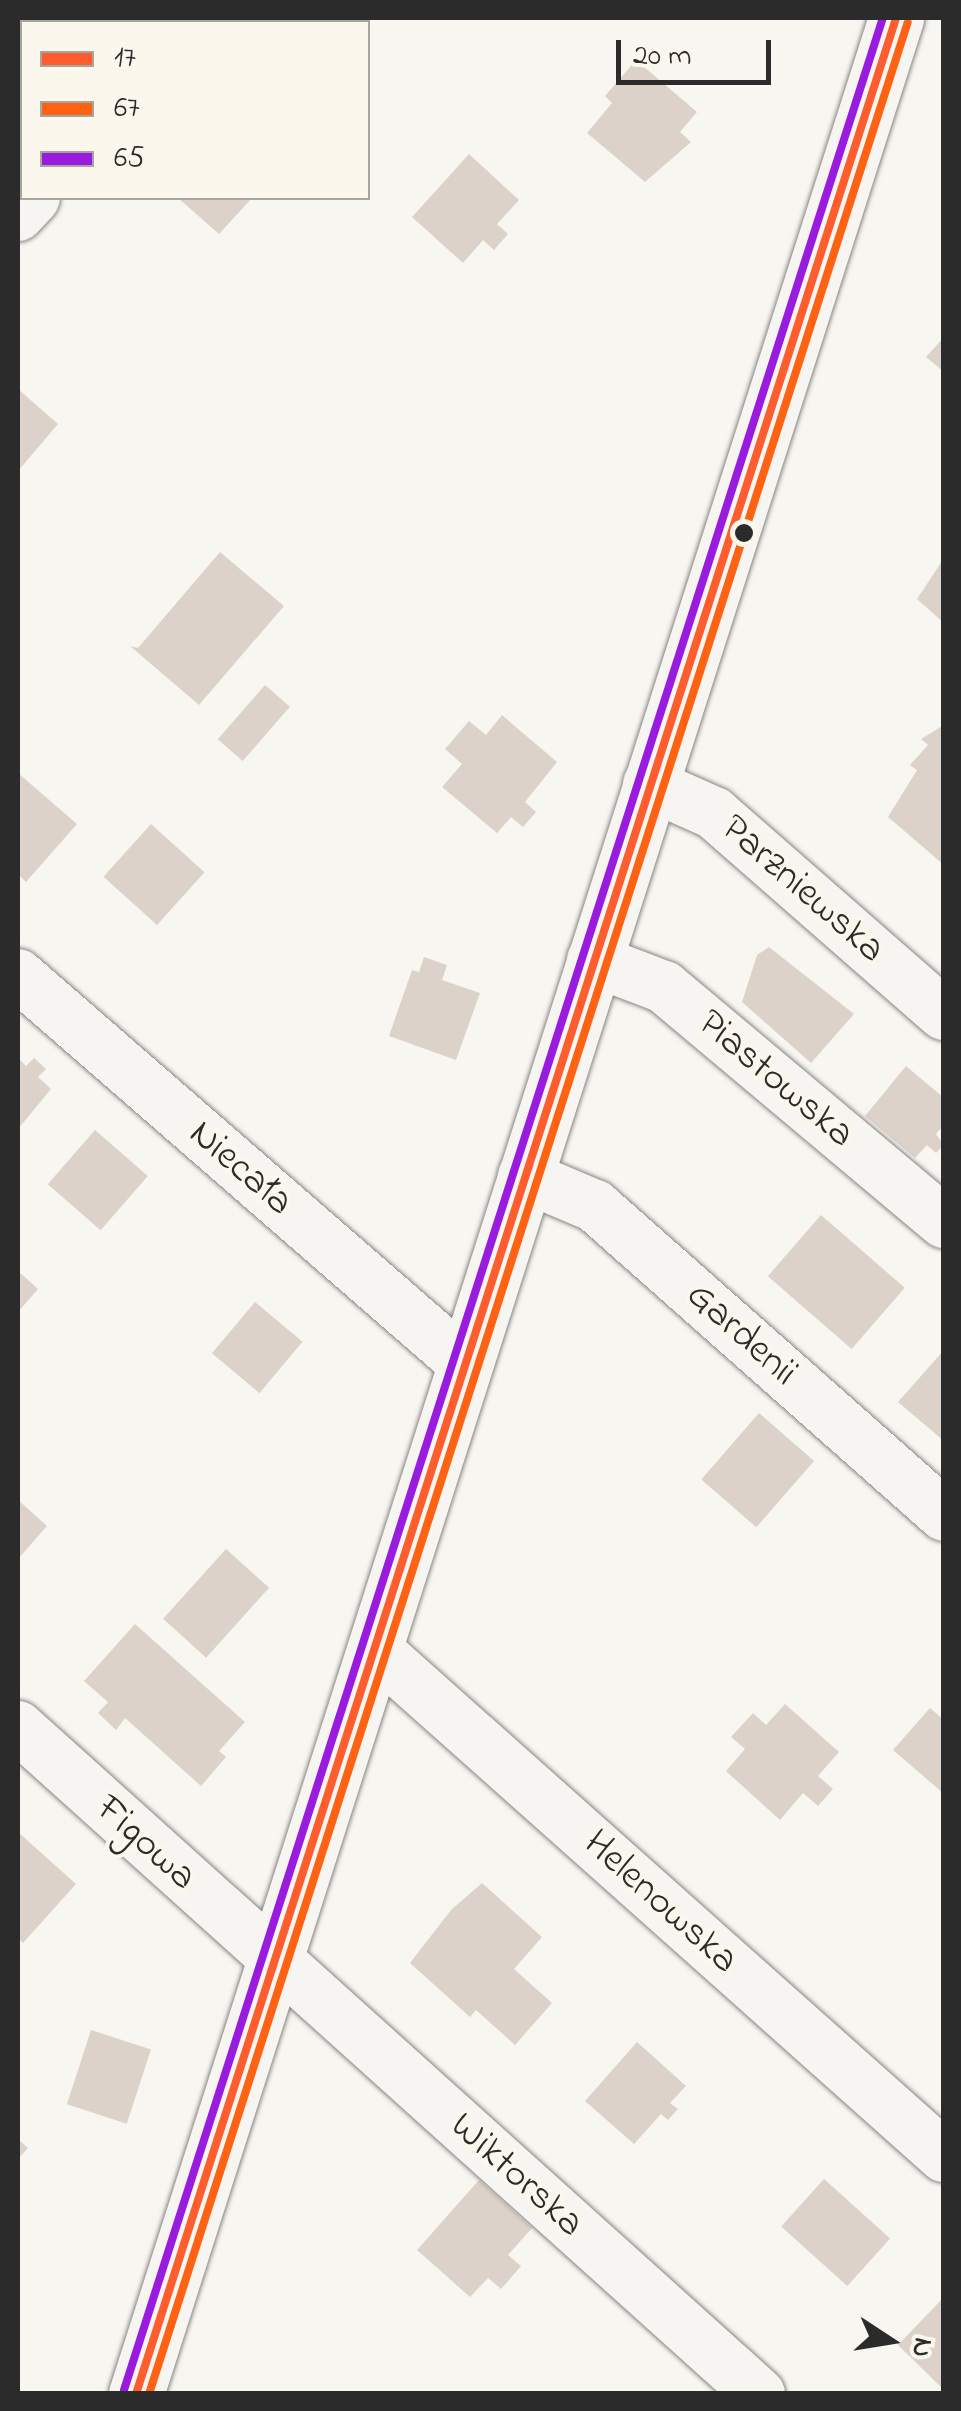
<!DOCTYPE html>
<html>
<head>
<meta charset="utf-8">
<style>
  body { margin:0 }
  #map { position:relative; width:961px; height:2411px; overflow:hidden; background:#f8f6f0; font-family:"Indie Flower",sans-serif }
  div>[style] { position:absolute }
  .building>* { inset:0; background:#dcd2ca; transform-origin:0 0 }
  .roads { filter:drop-shadow(0 0 2px #878684) drop-shadow(0 0 2px #878684) }
  .minor>* { height:52px; margin:-26px; padding:0 26px; transform-origin:26px; border-radius:26px; background:#f6f5f1 }
  .secondary>* { height:55px; margin:-27.5px; padding:0 27.5px; transform-origin:27.5px; border-radius:27.5px; background:#f6f5f1 }
  .bus-1>* { height:8px; margin:-4px; padding:0 4px; transform-origin:4px; border-radius:4px; background:#ff5d2d }
  .bus-2>* { height:8px; margin:-4px; padding:0 4px; transform-origin:4px; border-radius:4px; background:#ff6213 }
  .bus-3>* { height:8px; margin:-4px; padding:0 4px; transform-origin:4px; border-radius:4px; background:#991bdf }
  .dots>* { width:28px; height:28px; translate:-50% -50%; box-sizing:border-box; border:5px solid #fbf7ec; border-radius:50% }
  span { translate:-50% -50%; white-space:nowrap; text-align:center; line-height:1.15; -webkit-text-stroke:8px #fbf7ec; paint-order:stroke }
  .street-label { font-size:40px; color:#2b2b2b }
  .frame { position:absolute; inset:0; border:20px solid #2b2b2b; pointer-events:none }
  .legend { position:absolute; left:20px; top:20px; width:350px; height:180px; box-sizing:border-box; background:#fbf7ec; border:2px solid #a8a59f; margin:0; padding:12px 18px; list-style:none; font-size:30px; color:#2b2b2b }
  .legend li { display:flex; align-items:center; gap:20px; height:50px }
  .legend b { width:50px; border:2px solid #a8a59f }
  .north { position:absolute; left:841px; top:2291px; width:100px; height:100px; -webkit-text-stroke:8px #fbf7ec; paint-order:stroke; rotate:102deg; font-size:28px; font-weight:700; line-height:40px; text-align:center; color:#2b2b2b }
  .north::after { content:''; display:block; margin:auto; width:35px; height:45px; background:#2b2b2b; clip-path:polygon(50% 0,100% 100%,50% 72%,0 100%) }
  .scale { position:absolute; left:616px; top:40px; width:155px; height:45px; box-sizing:border-box; border:5px solid #2b2b2b; border-top:0; padding-left:12px; font-size:30px; line-height:35px; white-space:nowrap; color:#2b2b2b; -webkit-text-stroke:8px #fbf7ec; paint-order:stroke }
</style>
</head>
<body>
<div id="map">
  <div class="building">
    <i style="clip-path:polygon(636px 60px,697px 112px,680px 132px,691px 142px,645px 182px,587px 133px,612px 103px,605px 96px)"></i>
    <i style="clip-path:polygon(469px 154px,519px 200px,497px 224px,508px 234px,494px 250px,483px 240px,463px 263px,412px 217px)"></i>
    <i style="clip-path:polygon(178px 198px,252px 198px,219px 234px)"></i>
    <i style="clip-path:polygon(944px 337px,944px 372px,926px 357px)"></i>
    <i style="clip-path:polygon(18px 389px,58px 424px,18px 471px)"></i>
    <i style="clip-path:polygon(220px 552px,284px 606px,199px 705px,130px 646px,138px 648px)"></i>
    <i style="clip-path:polygon(944px 558px,944px 623px,917px 599px)"></i>
    <i style="left:265px;top:685px;width:33px;height:72px;rotate:41deg"></i>
    <i style="clip-path:polygon(502px 715px,557px 762px,525px 802px,536px 812px,523px 827px,511px 817px,497px 833px,442px 787px,462px 764px,445px 749px,469px 721px,486px 735px)"></i>
    <i style="clip-path:polygon(944px 725px,944px 865px,888px 817px,917px 770px,910px 765px,928px 745px,921px 739px)"></i>
    <i style="clip-path:polygon(18px 773px,77px 824px,26px 882px,18px 874px)"></i>
    <i style="left:151px;top:824px;width:72px;height:71px;rotate:42deg"></i>
    <i style="clip-path:polygon(769px 947px,854px 1014px,811px 1063px,742px 1002px,757px 955px)"></i>
    <i style="clip-path:polygon(424px 957px,447px 965px,442px 980px,480px 993px,456px 1060px,389px 1036px,412px 970px,419px 972px)"></i>
    <i style="clip-path:polygon(18px 1058px,26px 1066px,34px 1058px,46px 1069px,38px 1077px,51px 1089px,18px 1129px)"></i>
    <i style="clip-path:polygon(906px 1066px,944px 1098px,944px 1125px,936px 1134px,944px 1145px,936px 1153px,927px 1145px,915px 1158px,865px 1116px)"></i>
    <i style="left:95px;top:1130px;width:70px;height:72px;rotate:41deg"></i>
    <i style="left:821px;top:1215px;width:111px;height:81px;rotate:41deg"></i>
    <i style="clip-path:polygon(18px 1271px,38px 1289px,18px 1312px)"></i>
    <i style="left:255px;top:1302px;width:62px;height:67px;rotate:40deg"></i>
    <i style="clip-path:polygon(944px 1350px,944px 1441px,898px 1402px)"></i>
    <i style="left:759px;top:1413px;width:73px;height:88px;rotate:41deg"></i>
    <i style="clip-path:polygon(18px 1500px,47px 1526px,18px 1559px)"></i>
    <i style="left:226px;top:1549px;width:58px;height:94px;rotate:42deg"></i>
    <i style="clip-path:polygon(135px 1624px,245px 1722px,219px 1751px,226px 1757px,201px 1786px,125px 1718px,116px 1730px,98px 1713px,108px 1702px,84px 1681px)"></i>
    <i style="clip-path:polygon(785px 1704px,839px 1752px,818px 1776px,833px 1789px,818px 1806px,803px 1793px,780px 1820px,726px 1771px,745px 1749px,731px 1737px,753px 1713px,766px 1725px)"></i>
    <i style="clip-path:polygon(930px 1708px,944px 1720px,944px 1794px,893px 1750px)"></i>
    <i style="clip-path:polygon(18px 1832px,76px 1884px,23px 1943px,18px 1938px)"></i>
    <i style="clip-path:polygon(482px 1883px,542px 1937px,514px 1969px,552px 2003px,515px 2045px,476px 2010px,470px 2017px,410px 1963px,451px 1910px)"></i>
    <i style="left:91px;top:2030px;width:63px;height:78px;rotate:18deg"></i>
    <i style="clip-path:polygon(637px 2042px,686px 2086px,670px 2103px,678px 2109px,668px 2120px,661px 2114px,634px 2144px,585px 2101px)"></i>
    <i style="clip-path:polygon(18px 2139px,28px 2148px,18px 2159px)"></i>
    <i style="left:824px;top:2179px;width:89px;height:64px;rotate:42deg"></i>
    <i style="clip-path:polygon(479px 2180px,532px 2228px,508px 2255px,521px 2266px,501px 2289px,488px 2278px,470px 2297px,417px 2250px)"></i>
    <i style="clip-path:polygon(944px 2297px,944px 2390px,898px 2345px)"></i>
  </div>
  <div class="roads">
    <div class="minor">
      <i style="left:205px;top:22px;width:6px;rotate:-39deg"></i>
      <i style="left:18px;top:215px;width:23px;rotate:-47deg"></i>
      <i style="left:649px;top:784px;width:71px;rotate:24deg"></i>
      <i style="left:714px;top:813px;width:305px;rotate:41.2deg"></i>
      <i style="left:593px;top:960px;width:76px;rotate:20.8deg"></i>
      <i style="left:664px;top:987px;width:366px;rotate:40deg"></i>
      <i style="left:18px;top:975px;width:591px;rotate:41.02deg"></i>
      <i style="left:524px;top:1176px;width:77px;rotate:22.9deg"></i>
      <i style="left:595px;top:1206px;width:466px;rotate:41.5deg"></i>
      <i style="left:376px;top:1650px;width:761px;rotate:41.7deg"></i>
      <i style="left:18px;top:1727px;width:997px;rotate:41.99deg"></i>
    </div>
    <div class="secondary">
      <i style="left:136px;top:2394px;width:2495px;rotate:-72.26deg"></i>
    </div>
  </div>
  <div class="bus-1">
    <i style="left:136px;top:2394px;width:2495px;rotate:-72.26deg"></i>
  </div>
  <div class="bus-2">
    <i style="left:149px;top:2394px;width:2490px;rotate:-72.26deg"></i>
  </div>
  <div class="bus-3">
    <i style="left:124px;top:2390px;width:2490px;rotate:-72.26deg"></i>
  </div>
  <div class="dots">
    <i style="left:744px;top:533px;background:#2b2b2b"></i>
  </div>
  <div class="street-label">
    <span style="left:802px;top:890px;rotate:41deg">Parzniewska</span>
    <span style="left:775px;top:1080px;rotate:40deg">Piastowska</span>
    <span style="left:240px;top:1169px;rotate:41deg">Niecała</span>
    <span style="left:741px;top:1335px;rotate:42deg">Gardenii</span>
    <span style="left:145px;top:1844px;rotate:42deg">Figowa</span>
    <span style="left:660px;top:1903px;rotate:42deg">Helenowska</span>
    <span style="left:516px;top:2176px;rotate:42deg">Wiktorska</span>
  </div>
  <div class="frame"></div>
  <ul class="legend">
  <li><b style="height:12px;background:#ff5d2d"></b>17</li>
  <li><b style="height:12px;background:#ff6213"></b>67</li>
  <li><b style="height:12px;background:#991bdf"></b>65</li>
  </ul>
  <div class="north">N</div>
  <div class="scale">20 m</div>
</div>
</body>
</html>
